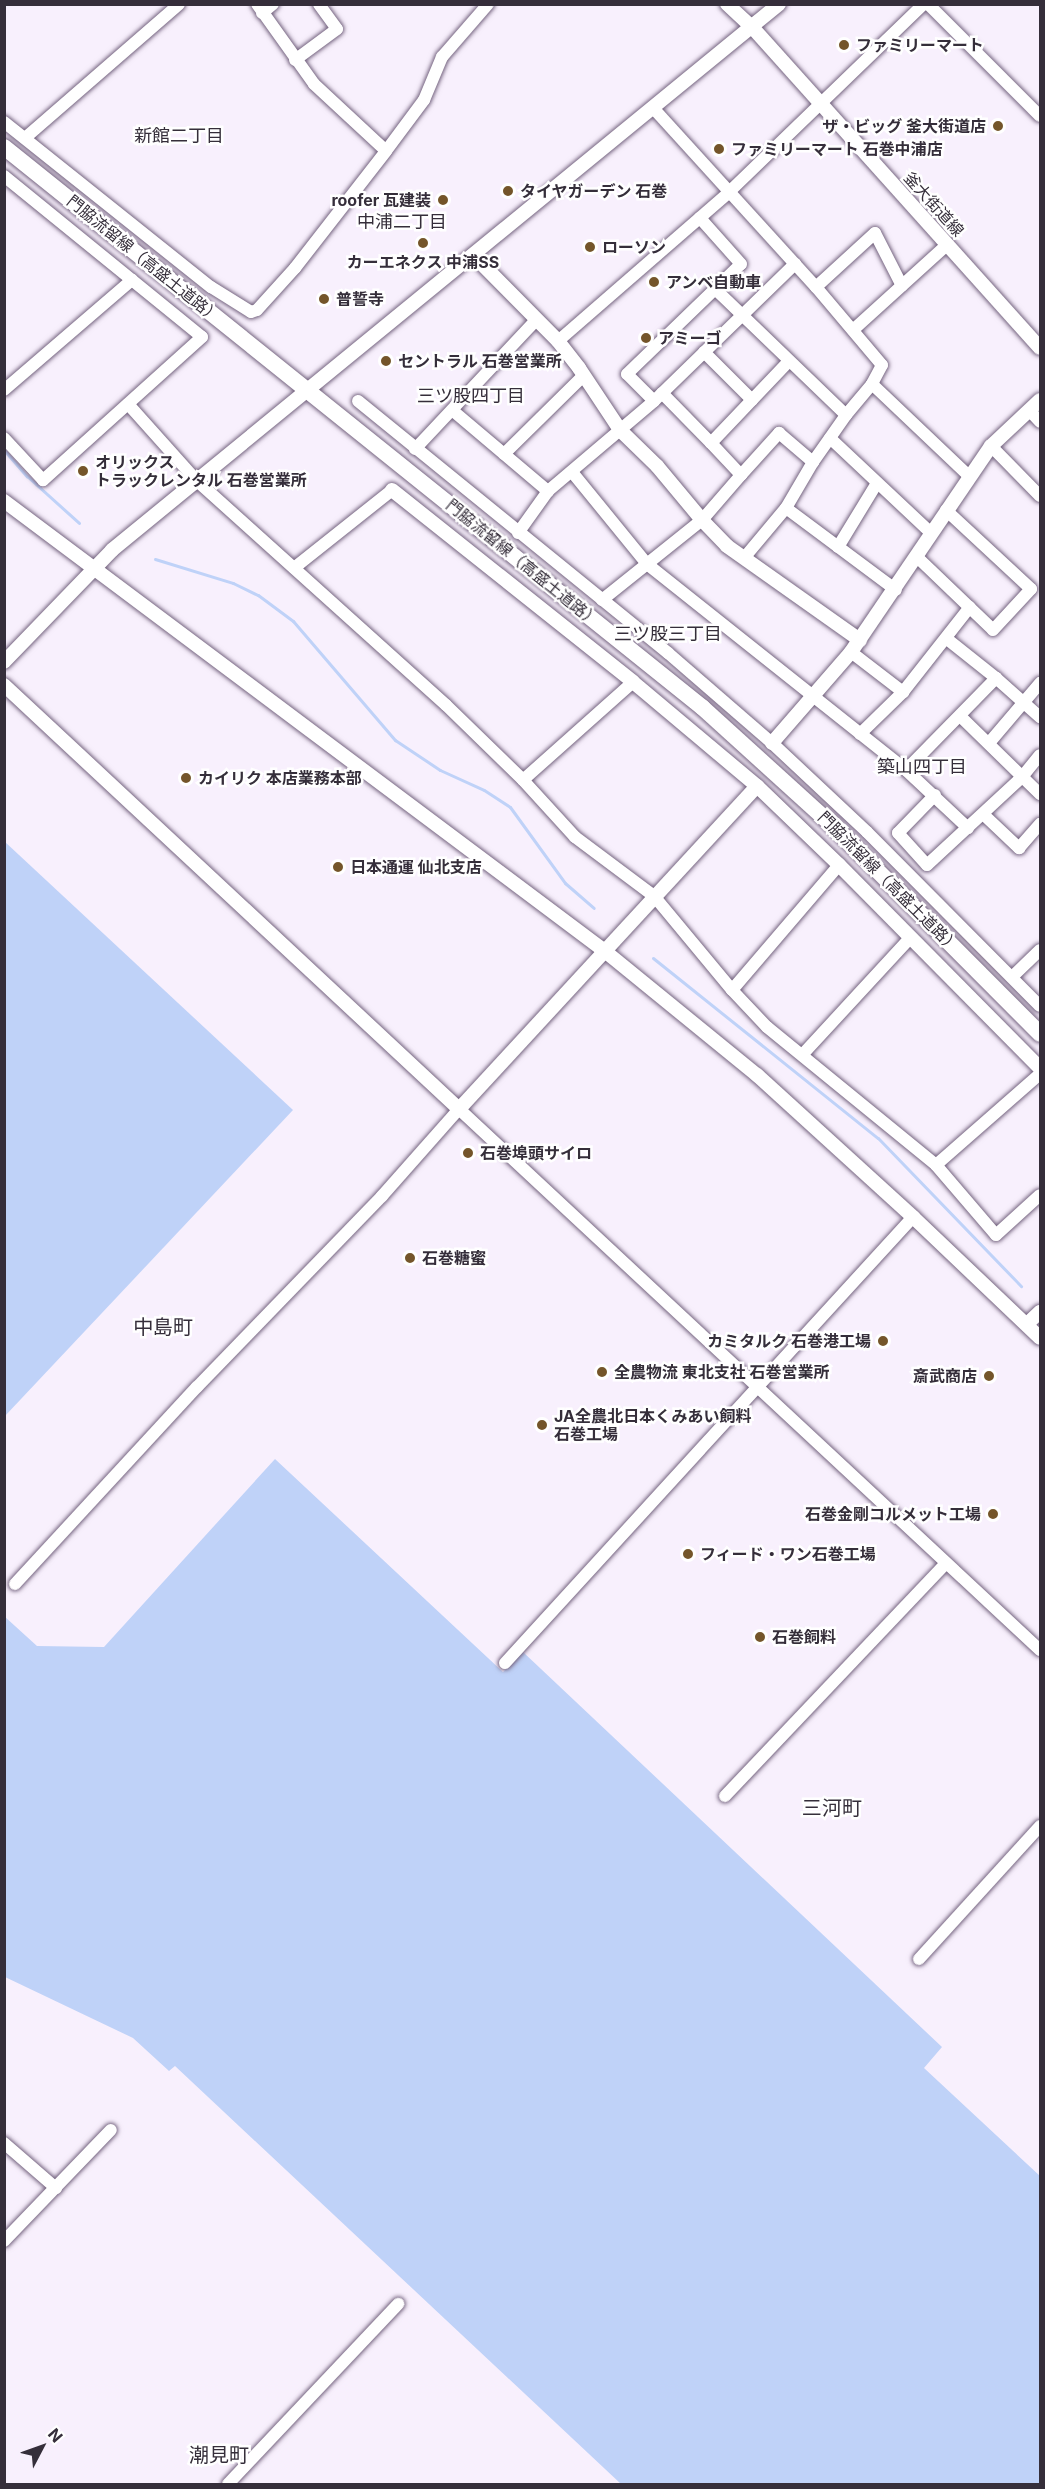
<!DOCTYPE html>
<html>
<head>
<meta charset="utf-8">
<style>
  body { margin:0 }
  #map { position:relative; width:1045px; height:2489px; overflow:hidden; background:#f8f0fd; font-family:Inter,"Noto Sans JP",sans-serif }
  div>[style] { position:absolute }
  .water>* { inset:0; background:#bfd2f8 }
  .stream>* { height:3px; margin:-1.5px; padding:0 1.5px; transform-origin:1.5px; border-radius:1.5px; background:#bfd2f8 }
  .roads { filter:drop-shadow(0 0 2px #74637f) drop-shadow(0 0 2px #74637f) }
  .minor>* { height:12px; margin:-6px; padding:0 6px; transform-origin:6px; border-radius:6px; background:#fff }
  .tertiary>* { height:14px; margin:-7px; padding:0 7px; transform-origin:7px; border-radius:7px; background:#fff }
  .secondary>* { height:16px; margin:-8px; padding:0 8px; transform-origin:8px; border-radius:8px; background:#fff }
  .dots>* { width:16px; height:16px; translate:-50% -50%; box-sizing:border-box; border:3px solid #fff; border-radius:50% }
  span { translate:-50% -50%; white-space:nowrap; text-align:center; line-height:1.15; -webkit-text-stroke:5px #fff; paint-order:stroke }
  .poi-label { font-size:16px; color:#352e3a; font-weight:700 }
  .left { translate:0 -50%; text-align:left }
  .right { translate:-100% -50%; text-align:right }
  .street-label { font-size:16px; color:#352e3a }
  .neighbourhood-label { font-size:18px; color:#352e3a }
  .quarter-label { font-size:20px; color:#352e3a }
  .frame { position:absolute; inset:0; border:6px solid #352e3a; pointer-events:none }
  .north { position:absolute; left:12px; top:2417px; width:60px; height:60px; -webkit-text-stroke:4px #fff; paint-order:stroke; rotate:49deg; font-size:16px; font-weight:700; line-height:24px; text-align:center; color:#352e3a }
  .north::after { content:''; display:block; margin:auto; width:21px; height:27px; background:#352e3a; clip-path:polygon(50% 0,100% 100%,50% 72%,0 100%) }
</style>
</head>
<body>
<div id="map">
  <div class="water">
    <i style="clip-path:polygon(4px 841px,293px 1110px,5px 1416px,4px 1416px)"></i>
    <i style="clip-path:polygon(275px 1459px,503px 1672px,523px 1652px,942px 2047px,924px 2068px,1040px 2176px,1040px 2484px,621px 2484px,175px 2066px,169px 2071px,133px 2038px,5px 1977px,4px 1616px,37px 1646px,104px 1647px)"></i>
  </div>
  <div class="stream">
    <i style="left:4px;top:450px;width:35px;rotate:49deg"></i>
    <i style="left:27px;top:476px;width:70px;rotate:42.1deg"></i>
    <i style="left:155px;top:559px;width:82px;rotate:17.1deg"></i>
    <i style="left:233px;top:583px;width:28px;rotate:26deg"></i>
    <i style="left:258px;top:595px;width:44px;rotate:36.6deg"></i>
    <i style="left:293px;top:621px;width:157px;rotate:49.4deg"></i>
    <i style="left:395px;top:740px;width:54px;rotate:33.7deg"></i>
    <i style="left:440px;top:770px;width:48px;rotate:24.4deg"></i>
    <i style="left:484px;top:790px;width:31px;rotate:33deg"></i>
    <i style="left:510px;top:807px;width:94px;rotate:54.1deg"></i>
    <i style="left:565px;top:883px;width:38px;rotate:41deg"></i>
    <i style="left:653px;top:958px;width:288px;rotate:38.7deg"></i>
    <i style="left:878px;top:1138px;width:206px;rotate:46deg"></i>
  </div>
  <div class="roads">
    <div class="minor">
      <i style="left:257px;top:4px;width:98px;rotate:54.5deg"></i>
      <i style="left:314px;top:84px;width:98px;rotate:42.9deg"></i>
      <i style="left:928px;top:4px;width:158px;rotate:45deg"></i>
      <i style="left:262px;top:13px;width:14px;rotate:-39deg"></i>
      <i style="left:295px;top:60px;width:52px;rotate:-36.4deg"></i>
      <i style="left:337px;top:29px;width:31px;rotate:-126deg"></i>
      <i style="left:654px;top:109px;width:241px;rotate:47.7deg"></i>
      <i style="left:816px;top:287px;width:102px;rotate:49.8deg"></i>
      <i style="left:882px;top:365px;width:21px;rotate:118deg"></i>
      <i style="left:872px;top:384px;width:40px;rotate:130deg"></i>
      <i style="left:846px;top:415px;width:182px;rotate:-136.1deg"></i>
      <i style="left:4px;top:122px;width:265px;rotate:38.6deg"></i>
      <i style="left:211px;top:287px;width:47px;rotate:32deg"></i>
      <i style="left:251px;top:312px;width:6px;rotate:-18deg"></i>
      <i style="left:257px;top:310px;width:57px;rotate:-47.9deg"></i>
      <i style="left:295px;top:268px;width:148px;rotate:-52.1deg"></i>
      <i style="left:386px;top:151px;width:64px;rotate:-53.3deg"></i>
      <i style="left:424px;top:100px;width:47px;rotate:-67.3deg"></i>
      <i style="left:442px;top:57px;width:70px;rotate:-49deg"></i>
      <i style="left:25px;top:138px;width:204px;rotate:-41deg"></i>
      <i style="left:4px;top:176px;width:255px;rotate:39.1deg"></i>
      <i style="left:202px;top:337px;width:214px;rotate:138deg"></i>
      <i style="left:43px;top:480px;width:57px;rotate:-132.9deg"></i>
      <i style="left:816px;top:287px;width:80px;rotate:-42.5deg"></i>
      <i style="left:875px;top:233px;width:59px;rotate:63deg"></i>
      <i style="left:853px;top:330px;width:128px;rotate:-42.2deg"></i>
      <i style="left:558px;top:341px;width:225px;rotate:-41deg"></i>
      <i style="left:728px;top:193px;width:272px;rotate:-44deg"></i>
      <i style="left:704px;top:352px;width:68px;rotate:45deg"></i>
      <i style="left:872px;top:384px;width:134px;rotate:43.5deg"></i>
      <i style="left:4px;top:390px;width:169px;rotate:-40.7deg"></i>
      <i style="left:662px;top:393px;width:70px;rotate:45.6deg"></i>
      <i style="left:358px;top:401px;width:400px;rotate:39.1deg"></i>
      <i style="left:668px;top:653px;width:138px;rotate:40.9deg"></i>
      <i style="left:772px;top:743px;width:130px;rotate:43.1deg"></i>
      <i style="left:867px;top:832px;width:245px;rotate:45.2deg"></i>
      <i style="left:654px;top:401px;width:38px;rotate:-135deg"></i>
      <i style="left:627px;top:374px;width:158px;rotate:-44deg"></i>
      <i style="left:741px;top:264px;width:62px;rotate:-131.7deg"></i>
      <i style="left:128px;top:404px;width:102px;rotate:48.2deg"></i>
      <i style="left:196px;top:480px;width:336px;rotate:42deg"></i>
      <i style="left:446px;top:705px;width:107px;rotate:44.2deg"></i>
      <i style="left:523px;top:780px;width:77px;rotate:47.6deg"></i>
      <i style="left:575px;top:837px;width:99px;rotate:36.8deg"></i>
      <i style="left:654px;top:896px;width:122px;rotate:50.3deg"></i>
      <i style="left:732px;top:990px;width:51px;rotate:46.6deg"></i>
      <i style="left:767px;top:1027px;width:218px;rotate:39.2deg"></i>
      <i style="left:936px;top:1165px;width:92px;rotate:49.4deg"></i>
      <i style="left:996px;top:1235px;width:59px;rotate:-42.3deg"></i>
      <i style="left:452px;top:410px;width:126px;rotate:40.2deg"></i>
      <i style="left:1029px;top:410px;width:16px;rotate:47deg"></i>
      <i style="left:830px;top:438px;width:137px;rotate:43.2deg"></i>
      <i style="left:991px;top:446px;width:70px;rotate:45.6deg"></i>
      <i style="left:415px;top:449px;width:175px;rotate:-46.8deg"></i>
      <i style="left:504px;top:454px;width:112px;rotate:-44.6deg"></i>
      <i style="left:572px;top:472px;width:119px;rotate:50.8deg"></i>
      <i style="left:647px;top:564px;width:331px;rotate:38.5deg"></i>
      <i style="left:906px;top:770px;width:85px;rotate:43.1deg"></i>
      <i style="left:741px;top:475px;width:57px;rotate:-47.9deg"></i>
      <i style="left:779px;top:433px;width:45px;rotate:40.5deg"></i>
      <i style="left:786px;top:508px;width:137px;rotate:36.7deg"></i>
      <i style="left:518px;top:533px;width:52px;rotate:-54.5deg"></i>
      <i style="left:548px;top:491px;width:139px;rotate:-40.3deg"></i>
      <i style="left:654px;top:401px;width:197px;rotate:-44.2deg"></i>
      <i style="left:838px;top:547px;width:75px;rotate:-58.6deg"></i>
      <i style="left:917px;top:557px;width:105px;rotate:43.8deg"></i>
      <i style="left:993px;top:630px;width:56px;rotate:-47.2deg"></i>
      <i style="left:1031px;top:589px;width:116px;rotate:-137.1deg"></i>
      <i style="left:744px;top:558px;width:65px;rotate:-50deg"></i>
      <i style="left:786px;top:508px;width:53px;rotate:-59.6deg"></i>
      <i style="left:813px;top:462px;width:57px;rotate:-54.9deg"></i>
      <i style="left:294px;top:568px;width:125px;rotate:-38.5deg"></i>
      <i style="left:602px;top:600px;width:128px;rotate:-38.7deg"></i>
      <i style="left:702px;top:520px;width:60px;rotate:-49.1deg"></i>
      <i style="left:741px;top:475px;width:44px;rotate:-133.2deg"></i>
      <i style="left:711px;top:443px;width:113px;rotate:-46.4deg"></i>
      <i style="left:851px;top:652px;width:66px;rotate:37.6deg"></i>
      <i style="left:996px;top:678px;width:59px;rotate:41.6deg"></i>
      <i style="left:960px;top:716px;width:112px;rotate:44.3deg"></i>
      <i style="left:860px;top:734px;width:60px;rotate:-44.3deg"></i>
      <i style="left:903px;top:692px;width:108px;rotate:-51.8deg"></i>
      <i style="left:989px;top:743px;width:79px;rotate:-49.6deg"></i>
      <i style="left:906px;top:770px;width:129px;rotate:-45.6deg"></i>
      <i style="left:996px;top:678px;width:63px;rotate:-141.5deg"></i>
      <i style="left:523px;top:780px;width:147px;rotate:-41.7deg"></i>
      <i style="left:935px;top:795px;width:53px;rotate:134.2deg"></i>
      <i style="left:898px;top:833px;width:43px;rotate:47.8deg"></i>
      <i style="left:927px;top:865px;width:129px;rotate:-42.8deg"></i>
      <i style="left:1022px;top:777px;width:28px;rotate:-51deg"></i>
      <i style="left:983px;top:814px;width:50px;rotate:43.4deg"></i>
      <i style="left:1019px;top:848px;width:32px;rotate:-49deg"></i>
      <i style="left:1012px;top:977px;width:39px;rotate:-44deg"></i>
      <i style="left:732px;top:990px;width:165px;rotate:-49.4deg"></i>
      <i style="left:803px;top:1054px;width:158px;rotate:-47.3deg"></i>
      <i style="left:936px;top:1165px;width:138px;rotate:-41.2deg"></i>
      <i style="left:15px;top:1584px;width:268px;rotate:-47.3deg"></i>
      <i style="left:197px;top:1387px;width:266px;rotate:-45.9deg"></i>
      <i style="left:382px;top:1196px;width:116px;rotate:-48.5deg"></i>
      <i style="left:459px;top:1109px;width:794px;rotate:42.96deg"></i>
      <i style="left:505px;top:1663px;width:604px;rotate:-47.55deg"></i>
      <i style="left:725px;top:1796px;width:321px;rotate:-46.5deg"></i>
      <i style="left:919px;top:1959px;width:180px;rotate:-47.7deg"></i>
      <i style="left:4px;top:2143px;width:69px;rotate:40.9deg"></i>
      <i style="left:4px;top:2241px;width:154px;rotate:-46.1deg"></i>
      <i style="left:228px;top:2484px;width:248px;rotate:-46.6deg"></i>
    </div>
    <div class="tertiary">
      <i style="left:727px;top:4px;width:34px;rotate:43deg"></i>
      <i style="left:752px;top:27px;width:431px;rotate:48.1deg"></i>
      <i style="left:473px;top:255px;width:121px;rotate:45.3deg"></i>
      <i style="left:558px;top:341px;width:34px;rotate:52deg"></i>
      <i style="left:579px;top:368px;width:74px;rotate:56.5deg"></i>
      <i style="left:620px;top:430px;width:52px;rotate:44.2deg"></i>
      <i style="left:657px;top:466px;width:70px;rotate:50.2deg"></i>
      <i style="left:702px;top:520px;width:36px;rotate:46deg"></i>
      <i style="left:727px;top:546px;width:163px;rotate:35.3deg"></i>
      <i style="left:392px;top:490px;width:308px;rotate:38.5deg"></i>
      <i style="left:633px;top:682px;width:162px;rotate:40deg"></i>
      <i style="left:757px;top:786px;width:114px;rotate:43.9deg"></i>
      <i style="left:839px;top:865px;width:286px;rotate:45.3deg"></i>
      <i style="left:4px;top:501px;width:752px;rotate:36.84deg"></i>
      <i style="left:606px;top:952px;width:195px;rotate:39.2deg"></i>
      <i style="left:757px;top:1075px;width:211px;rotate:42.3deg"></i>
      <i style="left:913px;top:1217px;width:175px;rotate:43.6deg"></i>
      <i style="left:4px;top:662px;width:156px;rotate:-46deg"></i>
      <i style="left:112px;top:550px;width:862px;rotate:-39.3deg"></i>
      <i style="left:4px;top:685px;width:622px;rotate:42.98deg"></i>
      <i style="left:459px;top:1109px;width:439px;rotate:-47.3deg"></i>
      <i style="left:772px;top:743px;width:121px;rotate:-49deg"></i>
      <i style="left:851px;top:652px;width:249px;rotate:-55.8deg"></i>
      <i style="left:991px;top:446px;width:67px;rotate:-43.2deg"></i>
      <i style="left:1027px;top:1324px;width:18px;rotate:-43deg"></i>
    </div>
    <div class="secondary">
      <i style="left:4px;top:147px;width:896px;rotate:38.75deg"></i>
      <i style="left:703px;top:708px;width:173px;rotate:42.2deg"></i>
      <i style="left:831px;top:824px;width:296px;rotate:45.1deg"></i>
    </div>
  </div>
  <div class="dots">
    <i style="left:844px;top:45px;background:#74552a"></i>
    <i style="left:998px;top:126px;background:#74552a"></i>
    <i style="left:719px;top:149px;background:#74552a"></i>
    <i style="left:508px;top:191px;background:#74552a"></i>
    <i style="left:443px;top:200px;background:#74552a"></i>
    <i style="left:423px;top:243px;background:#74552a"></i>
    <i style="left:590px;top:247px;background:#74552a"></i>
    <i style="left:654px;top:282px;background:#74552a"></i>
    <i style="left:324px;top:299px;background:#74552a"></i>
    <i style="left:646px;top:338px;background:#74552a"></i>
    <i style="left:386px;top:361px;background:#74552a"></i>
    <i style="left:83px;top:471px;background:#74552a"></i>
    <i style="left:186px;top:778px;background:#74552a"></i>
    <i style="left:338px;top:867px;background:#74552a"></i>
    <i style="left:468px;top:1153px;background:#74552a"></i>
    <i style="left:410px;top:1258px;background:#74552a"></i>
    <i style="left:883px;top:1341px;background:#74552a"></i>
    <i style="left:602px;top:1372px;background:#74552a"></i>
    <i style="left:989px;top:1376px;background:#74552a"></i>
    <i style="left:542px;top:1425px;background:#74552a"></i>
    <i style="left:993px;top:1514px;background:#74552a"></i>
    <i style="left:688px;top:1554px;background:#74552a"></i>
    <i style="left:760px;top:1637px;background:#74552a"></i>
  </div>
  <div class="poi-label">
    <span class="left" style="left:856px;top:45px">ファミリーマート</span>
    <span class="right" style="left:986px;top:126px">ザ・ビッグ 釜大街道店</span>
    <span class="left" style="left:731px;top:149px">ファミリーマート 石巻中浦店</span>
    <span class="left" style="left:520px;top:191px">タイヤガーデン 石巻</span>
    <span class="right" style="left:431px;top:200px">roofer 瓦建装</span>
    <span class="left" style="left:602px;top:247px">ローソン</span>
    <span style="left:423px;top:262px">カーエネクス 中浦SS</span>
    <span class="left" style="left:666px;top:282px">アンベ自動車</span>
    <span class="left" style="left:336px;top:299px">普誓寺</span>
    <span class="left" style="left:658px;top:338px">アミーゴ</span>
    <span class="left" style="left:398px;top:361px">セントラル 石巻営業所</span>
    <span class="left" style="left:95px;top:471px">オリックス<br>トラックレンタル 石巻営業所</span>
    <span class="left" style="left:198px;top:778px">カイリク 本店業務本部</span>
    <span class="left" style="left:350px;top:867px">日本通運 仙北支店</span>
    <span class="left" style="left:480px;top:1153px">石巻埠頭サイロ</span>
    <span class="left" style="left:422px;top:1258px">石巻糖蜜</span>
    <span class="right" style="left:871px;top:1341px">カミタルク 石巻港工場</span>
    <span class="left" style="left:614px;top:1372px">全農物流 東北支社 石巻営業所</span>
    <span class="right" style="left:977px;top:1376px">斎武商店</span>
    <span class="left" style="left:554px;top:1425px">JA全農北日本くみあい飼料<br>石巻工場</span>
    <span class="right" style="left:981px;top:1514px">石巻金剛コルメット工場</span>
    <span class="left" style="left:700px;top:1554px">フィード・ワン石巻工場</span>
    <span class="left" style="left:772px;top:1637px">石巻飼料</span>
  </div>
  <div class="street-label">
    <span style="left:934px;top:204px;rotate:48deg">釜大街道線</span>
    <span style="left:144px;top:259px;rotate:39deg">門脇流留線（高盛土道路）</span>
    <span style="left:523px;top:563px;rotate:39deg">門脇流留線（高盛土道路）</span>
    <span style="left:889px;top:882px;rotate:45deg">門脇流留線（高盛土道路）</span>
  </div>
  <div class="neighbourhood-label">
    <span style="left:179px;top:136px">新館二丁目</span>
    <span style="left:402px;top:222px">中浦二丁目</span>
    <span style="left:471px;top:396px">三ツ股四丁目</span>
    <span style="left:668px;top:634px">三ツ股三丁目</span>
    <span style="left:922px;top:767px">築山四丁目</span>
  </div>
  <div class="quarter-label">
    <span style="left:163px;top:1327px">中島町</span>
    <span style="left:832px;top:1808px">三河町</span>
    <span style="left:219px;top:2455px">潮見町</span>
  </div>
  <div class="frame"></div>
  <div class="north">N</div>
</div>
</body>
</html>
